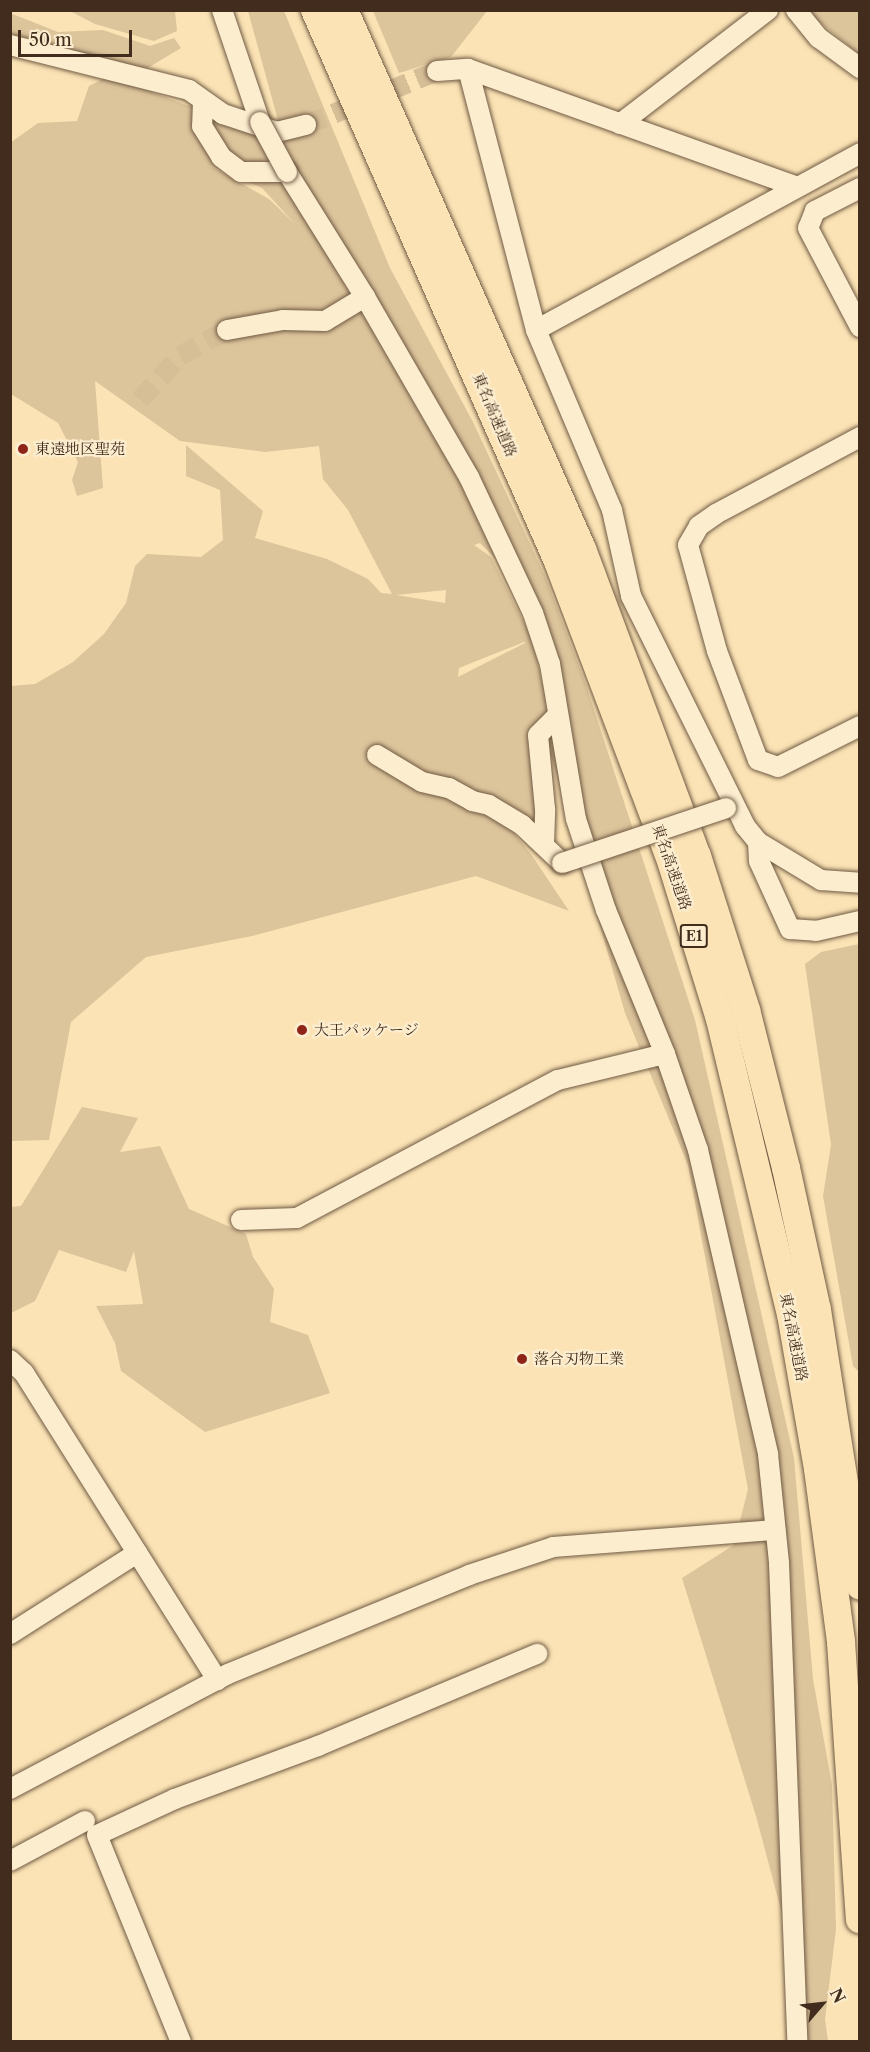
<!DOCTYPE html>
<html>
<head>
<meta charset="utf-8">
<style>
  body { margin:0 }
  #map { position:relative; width:870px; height:2052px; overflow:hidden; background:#fbe3b5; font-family:"Libre Caslon Text","Noto Serif JP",serif }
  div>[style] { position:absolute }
  .green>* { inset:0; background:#dcc49b }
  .minor-tunnel>* { height:20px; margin-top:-10px; transform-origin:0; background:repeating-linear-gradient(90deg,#d6be97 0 20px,transparent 0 30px) }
  .roads { filter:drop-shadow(0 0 2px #705a43) drop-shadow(0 0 2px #705a43) }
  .minor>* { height:20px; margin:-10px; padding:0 10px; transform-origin:10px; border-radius:10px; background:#fcedcf }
  .highway>* { height:28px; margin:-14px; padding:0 14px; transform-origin:14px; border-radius:14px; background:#fbe3b5 }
  .bridges { filter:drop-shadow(0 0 2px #705a43) drop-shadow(0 0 2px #705a43) }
  .minor-bridge>* { height:20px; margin:-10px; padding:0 10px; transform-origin:10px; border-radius:10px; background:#fcedcf }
  .dots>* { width:16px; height:16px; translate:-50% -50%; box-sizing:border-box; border:3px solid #fcedcf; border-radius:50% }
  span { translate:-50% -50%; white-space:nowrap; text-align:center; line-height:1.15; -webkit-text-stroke:4.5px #fcedcf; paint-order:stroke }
  .shield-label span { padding:2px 4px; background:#fcedcf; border:2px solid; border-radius:4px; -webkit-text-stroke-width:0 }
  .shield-label { font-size:14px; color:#422c1d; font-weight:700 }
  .street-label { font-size:15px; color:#422c1d }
  .poi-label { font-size:15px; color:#422c1d }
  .left { translate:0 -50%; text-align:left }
  .frame { position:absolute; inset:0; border:12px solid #422c1d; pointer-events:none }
  .north { position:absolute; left:792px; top:1974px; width:60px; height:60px; -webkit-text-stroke:4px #fcedcf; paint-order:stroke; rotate:62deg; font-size:16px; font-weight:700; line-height:24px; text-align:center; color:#422c1d }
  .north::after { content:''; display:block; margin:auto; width:21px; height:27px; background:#422c1d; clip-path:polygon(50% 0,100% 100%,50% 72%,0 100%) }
  .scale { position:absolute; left:18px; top:30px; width:114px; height:27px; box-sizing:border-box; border:3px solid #422c1d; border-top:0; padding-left:8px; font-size:18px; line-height:21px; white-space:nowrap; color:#422c1d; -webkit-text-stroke:4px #fcedcf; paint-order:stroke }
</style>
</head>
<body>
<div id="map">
  <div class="green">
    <i style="clip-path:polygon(70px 11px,175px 11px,177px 31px,154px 41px,95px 24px)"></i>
    <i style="clip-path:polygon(evenodd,248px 11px,284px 11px,390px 268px,473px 422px,545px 576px,586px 685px,695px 1020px,794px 1458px,813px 1679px,832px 1785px,836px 1929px,825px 2019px,828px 2041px,807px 2041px,803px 1993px,756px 1816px,682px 1578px,734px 1545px,748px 1489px,688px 1165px,625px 1013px,548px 745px,547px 709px,538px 735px,544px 831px,491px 806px,531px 854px,569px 911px,476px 876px,252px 936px,146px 957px,71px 1022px,49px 1140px,11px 1141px,11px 686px,35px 684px,73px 662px,104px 634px,126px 603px,135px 566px,147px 554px,201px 557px,223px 540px,220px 490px,186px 476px,186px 445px,263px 511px,255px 538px,327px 559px,368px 579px,381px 593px,392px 594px,348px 510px,323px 479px,319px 446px,265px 452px,180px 441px,95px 381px,103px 488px,77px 496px,72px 480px,78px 462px,58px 423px,11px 394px,10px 143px,38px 123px,77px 121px,89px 86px,109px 76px,186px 105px,279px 124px,248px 11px,209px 165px,262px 188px,295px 224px,269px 199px,209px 165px,248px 11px,480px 543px,518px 581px,547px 688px,547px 703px,532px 639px,491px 557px,474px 545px,480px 543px,248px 11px,446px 590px,445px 603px,396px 595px,446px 590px,248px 11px,524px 642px,525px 643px,458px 677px,459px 668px,524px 642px)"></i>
    <i style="clip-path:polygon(373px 11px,487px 11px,451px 57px,399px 73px)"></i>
    <i style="clip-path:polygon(806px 11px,859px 11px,859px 54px)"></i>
    <i style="clip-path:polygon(10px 13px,58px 32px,103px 30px,150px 46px,174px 38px,181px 48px,146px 69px,11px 34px)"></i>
    <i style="clip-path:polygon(859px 944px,860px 944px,859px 1372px,853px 1366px,823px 1196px,831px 1145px,805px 964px,821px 952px)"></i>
    <i style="clip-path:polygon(82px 1107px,138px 1118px,120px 1152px,160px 1146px,189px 1209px,246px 1234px,253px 1257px,274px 1289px,270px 1322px,308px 1335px,330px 1393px,205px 1432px,121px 1371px,115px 1343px,96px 1306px,143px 1304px,134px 1251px,126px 1272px,59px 1250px,35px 1301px,11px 1313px,11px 1207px,21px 1206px)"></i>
  </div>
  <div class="minor-tunnel">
    <i style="left:306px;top:125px;width:142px;rotate:-22.4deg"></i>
    <i style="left:140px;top:400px;width:59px;rotate:-47.7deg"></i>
    <i style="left:180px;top:356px;width:54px;rotate:-29deg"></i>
  </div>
  <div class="roads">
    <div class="minor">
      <i style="left:222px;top:10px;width:118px;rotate:71.3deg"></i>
      <i style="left:796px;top:10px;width:36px;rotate:51deg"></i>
      <i style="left:819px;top:38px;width:51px;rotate:36.2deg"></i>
      <i style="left:10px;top:45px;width:185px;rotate:14.1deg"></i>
      <i style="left:189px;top:90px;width:42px;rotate:35.2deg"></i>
      <i style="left:223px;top:114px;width:57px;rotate:18.4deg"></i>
      <i style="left:277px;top:132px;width:30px;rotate:-14deg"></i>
      <i style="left:468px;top:69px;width:270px;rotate:75.4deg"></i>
      <i style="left:536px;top:330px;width:195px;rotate:67.1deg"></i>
      <i style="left:612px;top:510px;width:88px;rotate:77.5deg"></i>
      <i style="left:631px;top:596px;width:257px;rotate:63.6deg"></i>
      <i style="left:745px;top:826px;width:21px;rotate:51deg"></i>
      <i style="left:758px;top:842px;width:74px;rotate:31.1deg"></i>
      <i style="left:821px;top:880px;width:39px;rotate:4deg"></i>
      <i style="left:437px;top:71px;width:31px;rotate:-4deg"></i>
      <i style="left:468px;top:69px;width:350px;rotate:19.7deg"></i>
      <i style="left:203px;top:101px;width:25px;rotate:92deg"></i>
      <i style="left:202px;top:126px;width:36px;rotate:58deg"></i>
      <i style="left:221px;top:157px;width:25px;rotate:37deg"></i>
      <i style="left:241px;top:172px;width:46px"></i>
      <i style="left:287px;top:172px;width:147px;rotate:58deg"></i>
      <i style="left:365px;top:297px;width:208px;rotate:60deg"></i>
      <i style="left:469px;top:477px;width:150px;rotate:64.8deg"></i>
      <i style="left:533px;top:613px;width:54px;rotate:71.6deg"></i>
      <i style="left:550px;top:664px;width:157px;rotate:80.5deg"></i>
      <i style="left:576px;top:819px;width:96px;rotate:71.8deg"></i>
      <i style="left:606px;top:910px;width:156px;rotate:67.7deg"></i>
      <i style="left:665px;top:1054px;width:102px;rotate:71deg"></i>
      <i style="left:698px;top:1150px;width:312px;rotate:77deg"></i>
      <i style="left:768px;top:1454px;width:110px;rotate:84.2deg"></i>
      <i style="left:779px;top:1563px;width:479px;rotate:87.8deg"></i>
      <i style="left:620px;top:124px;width:187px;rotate:-37.6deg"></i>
      <i style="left:860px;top:188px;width:51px;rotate:152.9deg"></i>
      <i style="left:815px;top:211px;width:18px;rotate:112deg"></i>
      <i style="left:808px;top:228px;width:112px;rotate:62.3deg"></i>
      <i style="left:227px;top:330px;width:57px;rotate:-10.1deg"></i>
      <i style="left:283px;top:320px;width:42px;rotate:1.4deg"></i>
      <i style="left:325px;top:321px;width:47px;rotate:-31deg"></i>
      <i style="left:536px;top:330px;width:369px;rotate:-28.6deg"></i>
      <i style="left:860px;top:437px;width:163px;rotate:151.9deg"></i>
      <i style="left:716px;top:514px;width:21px;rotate:145deg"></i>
      <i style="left:699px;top:526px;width:22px;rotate:120deg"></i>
      <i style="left:688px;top:545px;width:110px;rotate:74.7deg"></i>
      <i style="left:717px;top:651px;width:116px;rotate:69.4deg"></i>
      <i style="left:758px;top:760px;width:21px;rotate:19deg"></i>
      <i style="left:778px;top:767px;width:92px;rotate:-26.6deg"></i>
      <i style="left:377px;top:755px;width:52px;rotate:31deg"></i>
      <i style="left:422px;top:782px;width:28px;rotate:13deg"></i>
      <i style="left:449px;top:788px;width:26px;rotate:29deg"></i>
      <i style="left:472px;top:801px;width:17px;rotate:13deg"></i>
      <i style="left:489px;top:805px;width:39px;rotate:31deg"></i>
      <i style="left:522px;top:825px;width:55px;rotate:43.5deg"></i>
      <i style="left:758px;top:842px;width:19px;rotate:87deg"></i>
      <i style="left:759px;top:861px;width:75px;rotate:65.5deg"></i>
      <i style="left:790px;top:929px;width:26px;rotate:4deg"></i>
      <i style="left:816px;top:931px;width:45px;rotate:-12.8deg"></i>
      <i style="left:544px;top:844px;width:35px;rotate:-88deg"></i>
      <i style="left:545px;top:809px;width:74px;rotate:-95.4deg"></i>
      <i style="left:538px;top:735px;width:28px;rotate:-45deg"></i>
      <i style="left:241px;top:1220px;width:56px;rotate:-2deg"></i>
      <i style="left:297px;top:1218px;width:295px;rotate:-27.9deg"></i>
      <i style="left:558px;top:1080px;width:110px;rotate:-13.7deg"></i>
      <i style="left:10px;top:1360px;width:19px;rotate:43deg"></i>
      <i style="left:24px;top:1373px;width:363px;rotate:57.8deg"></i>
      <i style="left:10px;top:1634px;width:151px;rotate:-32.5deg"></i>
      <i style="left:10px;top:1789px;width:246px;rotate:-27.8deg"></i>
      <i style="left:228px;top:1674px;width:261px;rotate:-22.3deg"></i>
      <i style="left:469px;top:1575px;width:89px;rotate:-18.4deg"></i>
      <i style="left:553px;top:1547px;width:223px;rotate:-4.4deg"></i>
      <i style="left:10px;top:1861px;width:85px;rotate:-28.1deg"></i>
      <i style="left:181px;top:2042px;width:223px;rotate:-112.1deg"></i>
      <i style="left:97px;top:1835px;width:86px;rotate:-24.8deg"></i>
      <i style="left:175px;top:1799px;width:153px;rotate:-20.3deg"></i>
      <i style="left:318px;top:1746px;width:238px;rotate:-22.8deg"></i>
    </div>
    <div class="highway">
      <i style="left:315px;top:10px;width:600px;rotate:66.21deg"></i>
      <i style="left:557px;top:559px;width:326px;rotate:69.3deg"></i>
      <i style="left:672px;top:864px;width:162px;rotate:72.8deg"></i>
      <i style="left:720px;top:1019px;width:303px;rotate:76.5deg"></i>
      <i style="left:791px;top:1314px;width:157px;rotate:80.1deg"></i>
      <i style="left:818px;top:1469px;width:175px;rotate:82.4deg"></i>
      <i style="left:841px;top:1642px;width:278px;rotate:86.1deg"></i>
      <i style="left:344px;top:10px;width:589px;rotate:66.18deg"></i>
      <i style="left:582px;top:549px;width:328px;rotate:69.5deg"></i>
      <i style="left:697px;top:856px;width:162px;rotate:72.3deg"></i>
      <i style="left:746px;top:1010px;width:163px;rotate:75.8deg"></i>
      <i style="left:786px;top:1168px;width:145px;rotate:77.7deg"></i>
      <i style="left:817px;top:1310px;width:279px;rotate:81.1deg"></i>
    </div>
  </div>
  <div class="bridges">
    <div class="minor-bridge">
      <i style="left:260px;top:122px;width:57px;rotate:61.6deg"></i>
      <i style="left:562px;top:863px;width:173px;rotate:-18.5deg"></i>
    </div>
  </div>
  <div class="dots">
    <i style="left:23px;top:449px;background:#8f2418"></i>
    <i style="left:302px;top:1030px;background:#8f2418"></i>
    <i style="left:522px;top:1359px;background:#8f2418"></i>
  </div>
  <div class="shield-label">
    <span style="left:694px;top:936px">E1</span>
  </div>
  <div class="street-label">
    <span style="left:495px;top:415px;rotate:67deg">東名高速道路</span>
    <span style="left:672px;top:867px;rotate:71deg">東名高速道路</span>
    <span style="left:794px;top:1337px;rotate:79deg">東名高速道路</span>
  </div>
  <div class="poi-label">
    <span class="left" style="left:35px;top:449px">東遠地区聖苑</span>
    <span class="left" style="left:314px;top:1030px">大王パッケージ</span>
    <span class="left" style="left:534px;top:1359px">落合刃物工業</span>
  </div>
  <div class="frame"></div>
  <div class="north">N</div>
  <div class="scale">50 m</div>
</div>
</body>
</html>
